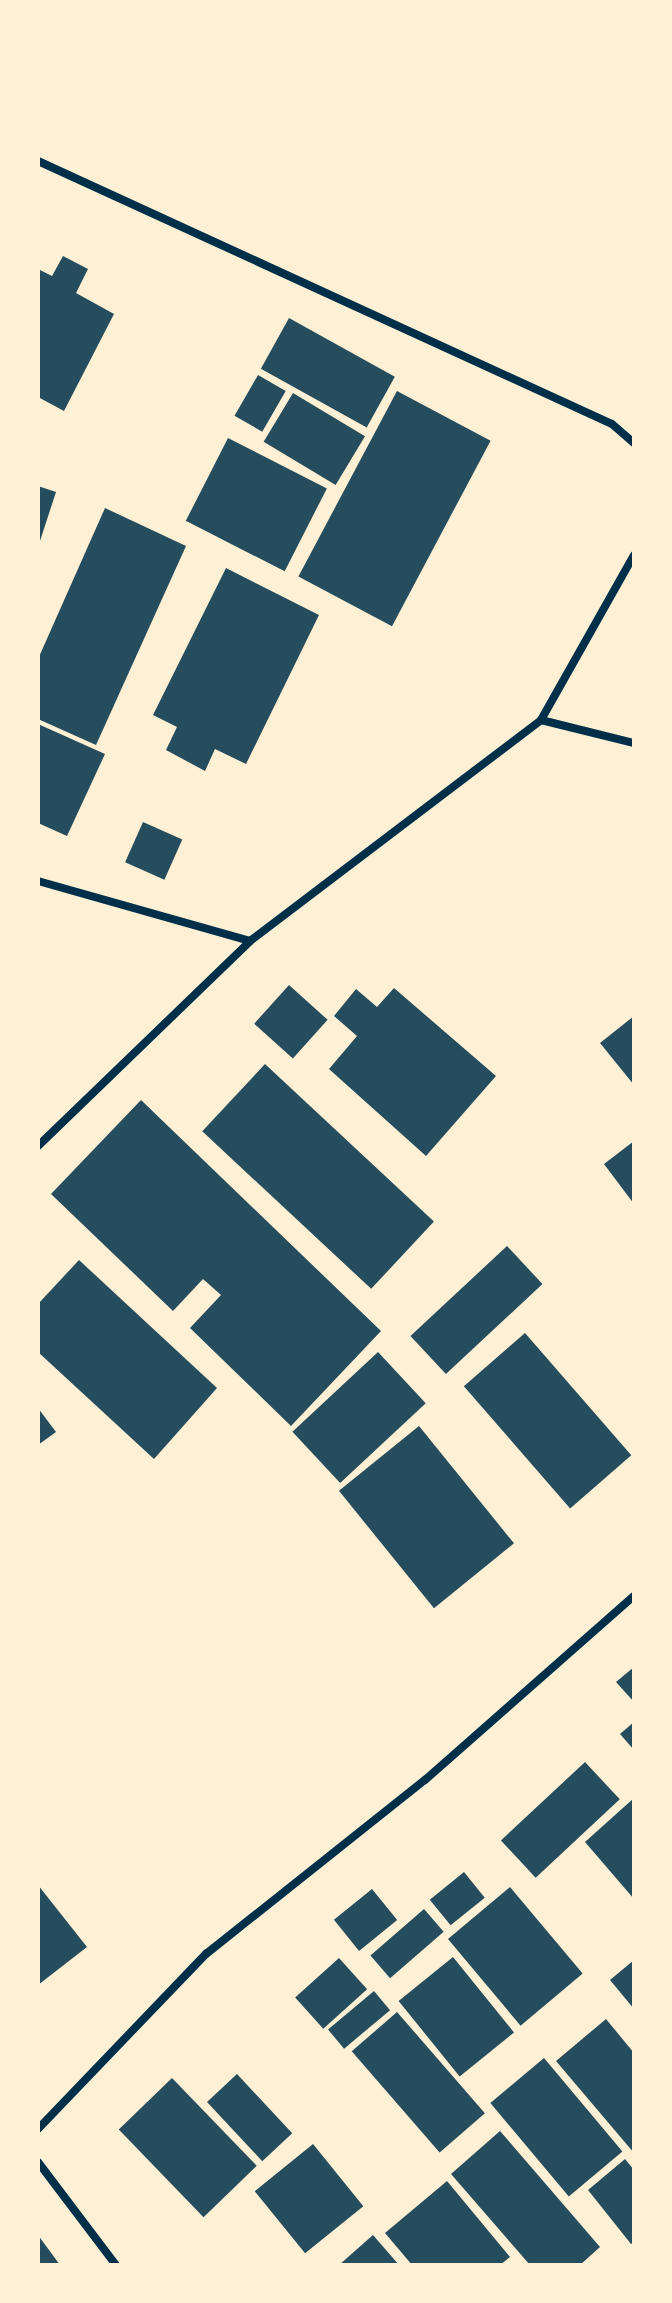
<!DOCTYPE html>
<html>
<head>
<meta charset="utf-8">
<style>
  body { margin:0 }
  #map { position:relative; width:672px; height:2303px; overflow:hidden; background:#fdf0d5; font-family:Quicksand,sans-serif }
  div>[style] { position:absolute }
  .building>* { inset:0; background:#264d5e; transform-origin:0 0 }
  .minor>* { height:8px; margin:-4px; padding:0 4px; transform-origin:4px; border-radius:4px; background:#003049 }
  span { translate:-50% -50%; white-space:nowrap; text-align:center; line-height:1.15; -webkit-text-stroke:6px #fdf0d5; paint-order:stroke }
  .frame { position:absolute; inset:0; border:40px solid #fdf0d5; pointer-events:none }
</style>
</head>
<body>
<div id="map">
  <div class="building">
    <i style="clip-path:polygon(63px 256px,88px 269px,76px 293px,114px 314px,64px 411px,38px 397px,38px 269px,52px 276px)"></i>
    <i style="left:289px;top:318px;width:121px;height:58px;rotate:29deg"></i>
    <i style="left:258px;top:375px;width:32px;height:47px;rotate:30deg"></i>
    <i style="left:397px;top:391px;width:106px;height:210px;rotate:28deg"></i>
    <i style="left:293px;top:393px;width:84px;height:57px;rotate:31deg"></i>
    <i style="left:228px;top:438px;width:111px;height:93px;rotate:27deg"></i>
    <i style="clip-path:polygon(38px 486px,56px 492px,39px 544px,38px 544px)"></i>
    <i style="clip-path:polygon(105px 508px,186px 546px,96px 745px,38px 719px,38px 659px)"></i>
    <i style="clip-path:polygon(226px 568px,319px 615px,246px 764px,215px 749px,205px 771px,166px 750px,177px 727px,153px 715px)"></i>
    <i style="clip-path:polygon(38px 724px,105px 754px,67px 836px,38px 823px)"></i>
    <i style="left:143px;top:822px;width:43px;height:44px;rotate:24deg"></i>
    <i style="left:289px;top:985px;width:52px;height:52px;rotate:42deg"></i>
    <i style="clip-path:polygon(394px 988px,496px 1076px,426px 1156px,329px 1069px,357px 1036px,334px 1016px,356px 989px,377px 1007px)"></i>
    <i style="clip-path:polygon(634px 1016px,634px 1085px,600px 1043px)"></i>
    <i style="left:265px;top:1064px;width:231px;height:92px;rotate:43deg"></i>
    <i style="clip-path:polygon(141px 1100px,381px 1331px,291px 1426px,190px 1328px,221px 1295px,203px 1279px,173px 1311px,51px 1194px)"></i>
    <i style="clip-path:polygon(634px 1141px,634px 1204px,604px 1164px)"></i>
    <i style="left:507px;top:1246px;width:52px;height:132px;rotate:47deg"></i>
    <i style="clip-path:polygon(79px 1260px,217px 1388px,154px 1459px,38px 1352px,38px 1304px)"></i>
    <i style="left:525px;top:1333px;width:162px;height:81px;rotate:49deg"></i>
    <i style="left:378px;top:1352px;width:70px;height:117px;rotate:47deg"></i>
    <i style="clip-path:polygon(38px 1408px,56px 1432px,38px 1445px)"></i>
    <i style="left:419px;top:1426px;width:151px;height:103px;rotate:51deg"></i>
    <i style="clip-path:polygon(634px 1667px,634px 1702px,616px 1682px)"></i>
    <i style="clip-path:polygon(634px 1722px,634px 1750px,620px 1734px)"></i>
    <i style="left:585px;top:1762px;width:51px;height:115px;rotate:47deg"></i>
    <i style="clip-path:polygon(634px 1798px,634px 1899px,585px 1842px)"></i>
    <i style="left:464px;top:1872px;width:33px;height:44px;rotate:51deg"></i>
    <i style="clip-path:polygon(38px 1885px,87px 1947px,38px 1985px)"></i>
    <i style="left:510px;top:1887px;width:113px;height:81px;rotate:50deg"></i>
    <i style="left:372px;top:1889px;width:40px;height:49px;rotate:51deg"></i>
    <i style="left:424px;top:1909px;width:30px;height:71px;rotate:49deg"></i>
    <i style="left:453px;top:1957px;width:97px;height:70px;rotate:51deg"></i>
    <i style="left:339px;top:1958px;width:42px;height:59px;rotate:48deg"></i>
    <i style="clip-path:polygon(634px 1960px,634px 2009px,610px 1980px)"></i>
    <i style="left:374px;top:1991px;width:25px;height:60px;rotate:50deg"></i>
    <i style="left:397px;top:2012px;width:134px;height:60px;rotate:49deg"></i>
    <i style="clip-path:polygon(606px 2019px,634px 2053px,634px 2153px,556px 2061px)"></i>
    <i style="left:544px;top:2058px;width:122px;height:70px;rotate:50deg"></i>
    <i style="left:237px;top:2074px;width:81px;height:41px;rotate:47deg"></i>
    <i style="left:172px;top:2078px;width:122px;height:74px;rotate:46deg"></i>
    <i style="clip-path:polygon(500px 2131px,600px 2247px,580px 2265px,530px 2265px,451px 2174px)"></i>
    <i style="left:313px;top:2144px;width:80px;height:75px;rotate:51deg"></i>
    <i style="clip-path:polygon(625px 2159px,634px 2170px,634px 2242px,631px 2244px,588px 2190px)"></i>
    <i style="clip-path:polygon(447px 2181px,510px 2257px,500px 2265px,412px 2265px,385px 2233px)"></i>
    <i style="clip-path:polygon(38px 2235px,60px 2265px,38px 2265px)"></i>
    <i style="clip-path:polygon(373px 2235px,399px 2265px,339px 2265px)"></i>
  </div>
  <div class="minor">
    <i style="left:38px;top:161px;width:631px;rotate:24.62deg"></i>
    <i style="left:612px;top:424px;width:29px;rotate:41deg"></i>
    <i style="left:541px;top:720px;width:96px;rotate:13.9deg"></i>
    <i style="left:38px;top:881px;width:220px;rotate:15.8deg"></i>
    <i style="left:38px;top:1146px;width:295px;rotate:-44deg"></i>
    <i style="left:250px;top:941px;width:365px;rotate:-37.2deg"></i>
    <i style="left:541px;top:720px;width:189px;rotate:-60.6deg"></i>
    <i style="left:38px;top:2129px;width:243px;rotate:-46.2deg"></i>
    <i style="left:206px;top:1954px;width:280px;rotate:-38.5deg"></i>
    <i style="left:425px;top:1780px;width:278px;rotate:-41.4deg"></i>
    <i style="left:38px;top:2162px;width:129px;rotate:52.9deg"></i>
  </div>
  <div class="frame"></div>
</div>
</body>
</html>
